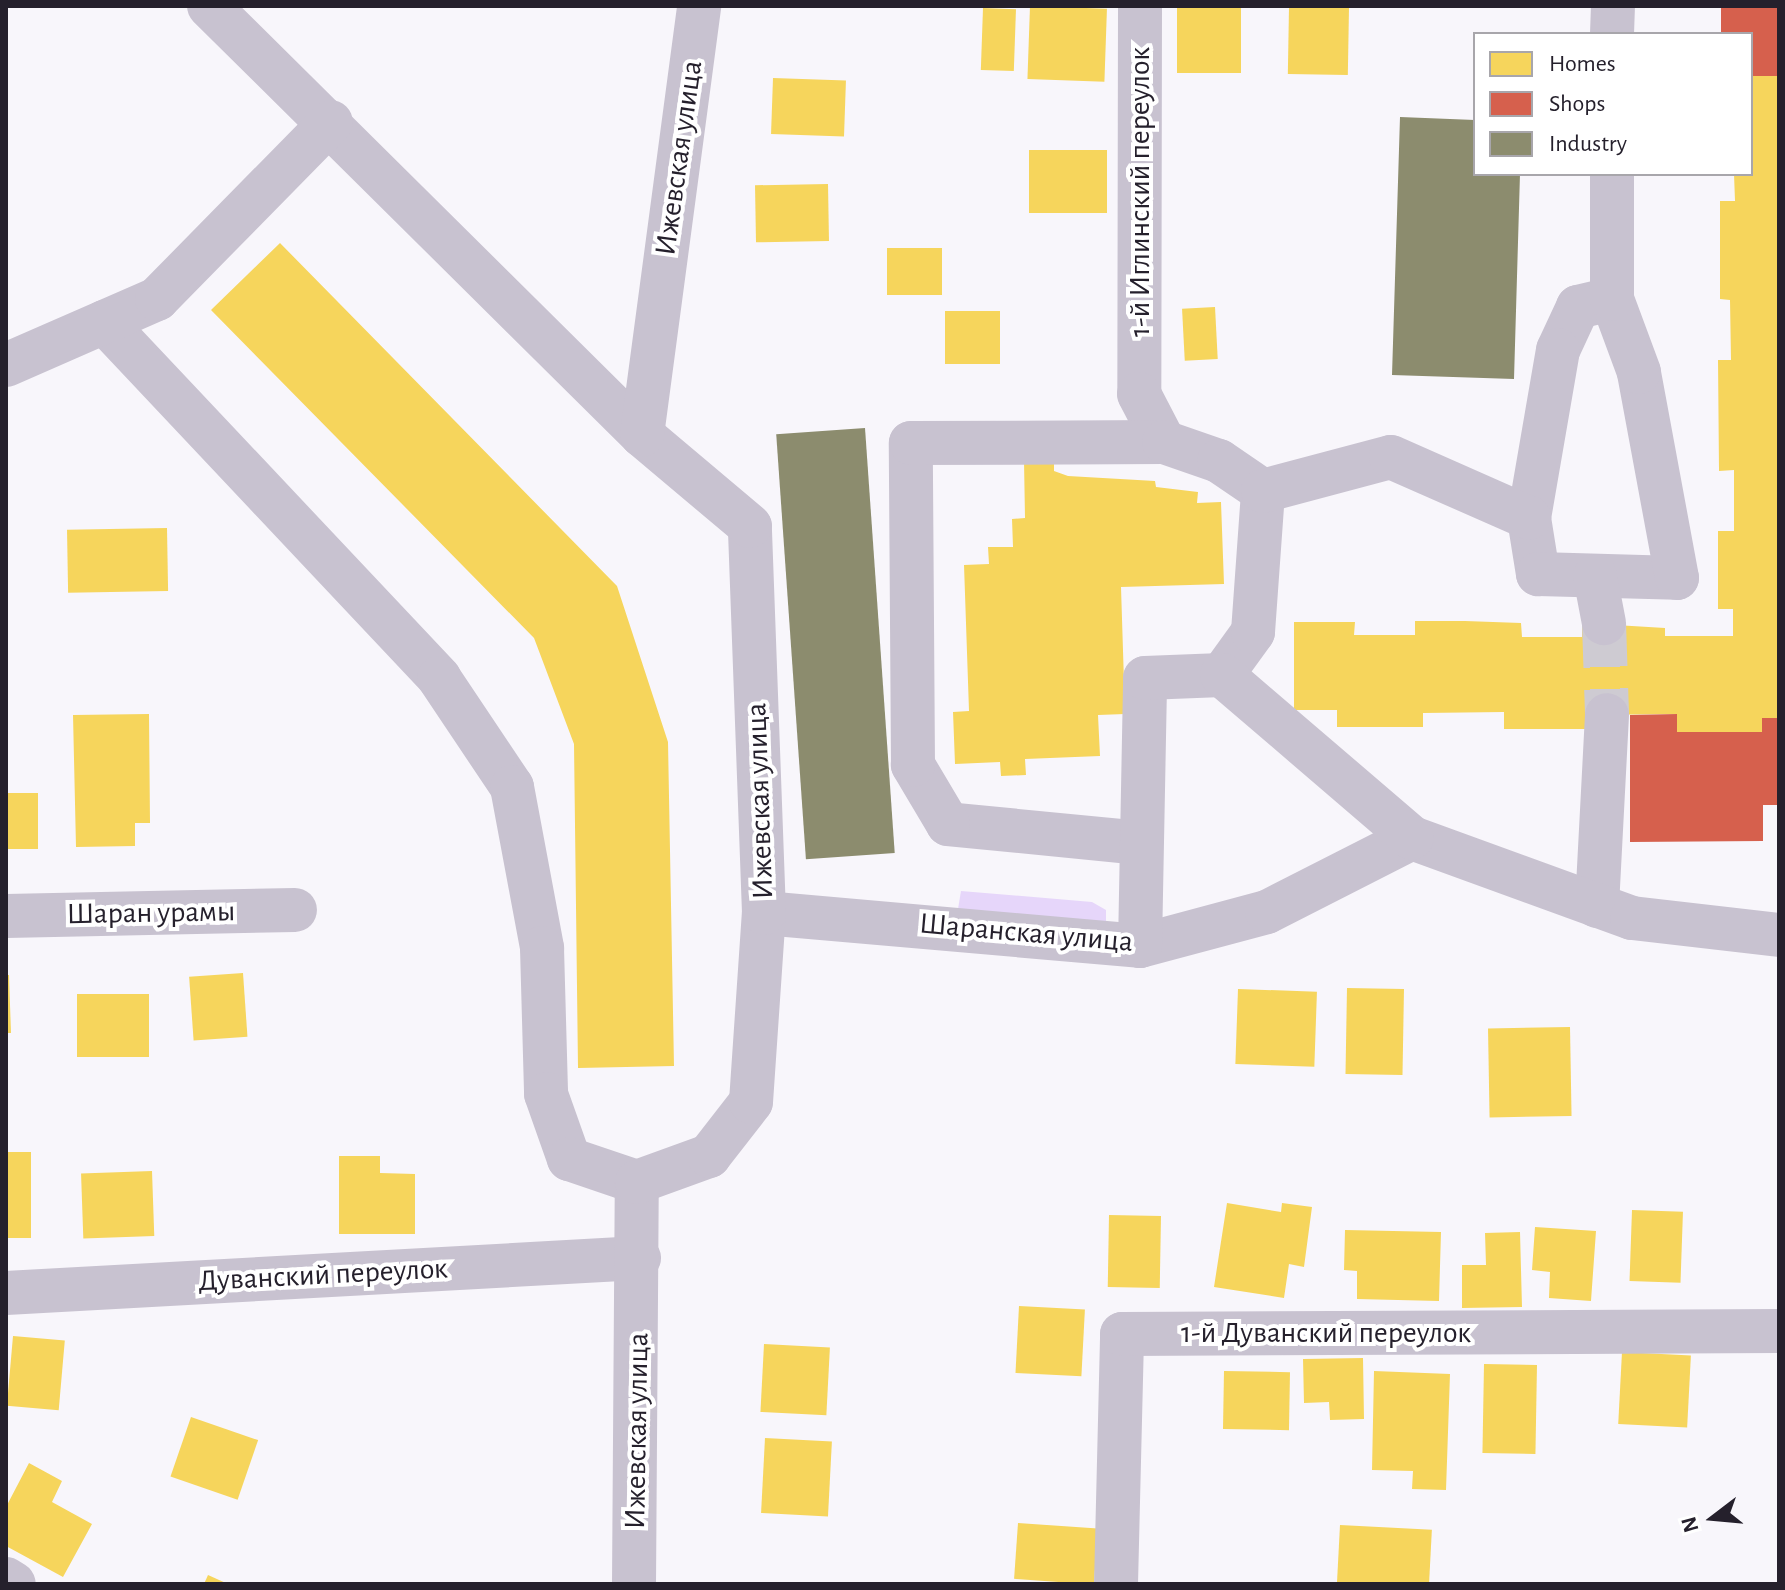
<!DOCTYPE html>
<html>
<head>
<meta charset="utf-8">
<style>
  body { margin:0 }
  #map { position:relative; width:1785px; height:1590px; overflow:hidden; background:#f8f6fb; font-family:"Alegreya Sans",sans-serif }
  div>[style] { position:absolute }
  .green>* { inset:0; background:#e6d6fa }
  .homes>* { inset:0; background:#f6d55c; transform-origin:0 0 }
  .shops>* { inset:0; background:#d6604d }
  .industry>* { inset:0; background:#8c8c6e; transform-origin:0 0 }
  .minor-tunnel>* { height:44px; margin-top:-22px; transform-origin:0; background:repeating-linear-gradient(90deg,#cecbd2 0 44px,transparent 0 66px) }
  .minor>* { height:44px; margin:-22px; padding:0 22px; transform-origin:22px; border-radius:22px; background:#c8c2d0 }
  span { translate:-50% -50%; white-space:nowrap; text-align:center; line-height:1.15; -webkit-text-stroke:8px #fff; paint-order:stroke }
  .street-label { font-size:30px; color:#25202c }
  .frame { position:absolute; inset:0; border:8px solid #25202c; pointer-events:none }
  .legend { position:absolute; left:1473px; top:32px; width:280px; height:144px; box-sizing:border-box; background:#fff; border:2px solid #a8a6ab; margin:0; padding:10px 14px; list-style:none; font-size:24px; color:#25202c }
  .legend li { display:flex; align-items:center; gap:16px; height:40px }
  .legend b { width:40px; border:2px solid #a8a6ab }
  .north { position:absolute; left:1673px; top:1478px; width:80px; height:80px; -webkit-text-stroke:6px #fff; paint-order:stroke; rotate:254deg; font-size:22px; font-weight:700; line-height:32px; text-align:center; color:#25202c }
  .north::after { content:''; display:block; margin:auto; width:28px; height:36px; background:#25202c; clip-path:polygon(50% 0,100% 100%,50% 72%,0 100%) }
</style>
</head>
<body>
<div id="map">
  <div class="green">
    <i style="clip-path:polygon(961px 891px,1092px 902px,1106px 910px,1106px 924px,957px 915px)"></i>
  </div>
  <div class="homes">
    <i style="left:1030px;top:6px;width:77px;height:73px;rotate:2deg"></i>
    <i style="left:1177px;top:6px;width:64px;height:67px"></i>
    <i style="left:1289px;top:7px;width:60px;height:67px;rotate:1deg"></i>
    <i style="left:983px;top:8px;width:33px;height:62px;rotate:2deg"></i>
    <i style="clip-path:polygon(1751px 76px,1779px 76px,1779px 718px,1762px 718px,1762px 732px,1677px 732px,1677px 714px,1590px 715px,1590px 729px,1504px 729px,1504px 712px,1423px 713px,1423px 727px,1337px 727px,1337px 710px,1294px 710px,1294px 622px,1355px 622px,1354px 635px,1415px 635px,1415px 621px,1465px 621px,1521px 623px,1522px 637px,1582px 637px,1582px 623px,1665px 628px,1665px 636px,1733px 636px,1733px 609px,1718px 609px,1718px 531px,1734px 531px,1734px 470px,1719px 471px,1718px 360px,1731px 360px,1730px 300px,1720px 299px,1720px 201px,1735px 201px,1734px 174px,1751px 174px)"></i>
    <i style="left:773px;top:78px;width:73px;height:56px;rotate:2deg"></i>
    <i style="left:1029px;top:150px;width:78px;height:63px"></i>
    <i style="left:828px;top:184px;width:57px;height:73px;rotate:89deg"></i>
    <i style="clip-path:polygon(280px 243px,617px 586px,668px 742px,674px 1066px,578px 1068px,574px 744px,534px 638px,211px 310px)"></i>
    <i style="left:942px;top:248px;width:47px;height:55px;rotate:90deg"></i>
    <i style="left:1215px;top:307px;width:52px;height:33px;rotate:87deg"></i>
    <i style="left:945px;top:311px;width:55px;height:53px"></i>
    <i style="clip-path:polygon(1054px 460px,1054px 471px,1068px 476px,1155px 481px,1156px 487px,1198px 492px,1197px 503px,1221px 502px,1224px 584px,1121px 587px,1125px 714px,1098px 715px,1100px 756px,1025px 759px,1026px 775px,1001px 776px,1000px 762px,955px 764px,953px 712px,969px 711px,964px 565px,989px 564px,988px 547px,1013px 547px,1012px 519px,1025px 518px,1024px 461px)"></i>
    <i style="left:167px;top:528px;width:63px;height:100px;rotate:89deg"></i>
    <i style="clip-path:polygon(149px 714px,150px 823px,135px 823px,135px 846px,76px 847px,73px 715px)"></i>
    <i style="left:6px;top:793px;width:32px;height:56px"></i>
    <i style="left:243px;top:973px;width:64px;height:54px;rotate:86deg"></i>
    <i style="clip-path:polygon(6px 975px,9px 975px,11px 1033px,6px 1033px)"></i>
    <i style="left:1347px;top:988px;width:57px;height:86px;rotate:1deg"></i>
    <i style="left:1238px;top:989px;width:79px;height:75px;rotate:2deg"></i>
    <i style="left:77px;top:994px;width:72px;height:63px"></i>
    <i style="left:1570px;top:1027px;width:89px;height:82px;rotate:89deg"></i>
    <i style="left:6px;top:1152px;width:25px;height:86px"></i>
    <i style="clip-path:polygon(339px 1156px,380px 1156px,380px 1173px,415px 1174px,415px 1234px,339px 1234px)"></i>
    <i style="left:152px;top:1171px;width:65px;height:71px;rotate:88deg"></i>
    <i style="clip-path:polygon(1227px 1203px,1281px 1212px,1282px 1203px,1312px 1207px,1304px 1267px,1289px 1264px,1284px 1298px,1214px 1287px)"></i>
    <i style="left:1632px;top:1210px;width:51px;height:71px;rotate:2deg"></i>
    <i style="left:1109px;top:1215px;width:52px;height:72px;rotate:1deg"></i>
    <i style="clip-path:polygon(1535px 1227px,1596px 1231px,1591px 1301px,1549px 1298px,1550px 1272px,1532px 1270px)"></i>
    <i style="clip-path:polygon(1345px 1230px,1441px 1232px,1439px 1301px,1357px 1299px,1357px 1271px,1344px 1270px)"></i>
    <i style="clip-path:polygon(1520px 1232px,1522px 1307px,1462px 1308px,1462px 1265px,1486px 1265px,1485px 1233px)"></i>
    <i style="left:1019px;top:1306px;width:66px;height:67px;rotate:3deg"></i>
    <i style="left:13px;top:1336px;width:52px;height:70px;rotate:5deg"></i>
    <i style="left:764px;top:1344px;width:66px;height:68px;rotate:3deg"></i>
    <i style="left:1622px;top:1352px;width:69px;height:72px;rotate:3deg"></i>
    <i style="clip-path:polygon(1363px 1358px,1364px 1419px,1330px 1420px,1329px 1402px,1304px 1403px,1303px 1359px)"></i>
    <i style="left:1484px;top:1364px;width:53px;height:89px;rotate:1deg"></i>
    <i style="left:1224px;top:1371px;width:66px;height:58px;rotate:1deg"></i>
    <i style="clip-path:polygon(1374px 1371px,1450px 1374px,1446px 1490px,1412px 1489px,1413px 1471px,1372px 1470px)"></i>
    <i style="left:191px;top:1417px;width:71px;height:63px;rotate:19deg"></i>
    <i style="left:765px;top:1438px;width:67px;height:75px;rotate:3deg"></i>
    <i style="clip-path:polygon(29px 1463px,62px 1481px,52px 1502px,92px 1524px,63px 1577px,6px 1546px,6px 1507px)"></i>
    <i style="left:1018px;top:1523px;width:80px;height:56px;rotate:4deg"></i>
    <i style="left:1340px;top:1525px;width:92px;height:59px;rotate:3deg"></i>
    <i style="clip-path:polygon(208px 1575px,228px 1584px,204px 1584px)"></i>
  </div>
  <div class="shops">
    <i style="clip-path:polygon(1721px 6px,1779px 6px,1779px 76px,1751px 76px,1751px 34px,1721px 34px)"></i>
    <i style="clip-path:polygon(1677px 714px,1677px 732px,1762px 732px,1762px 718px,1779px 718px,1779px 805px,1763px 805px,1763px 841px,1630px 842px,1630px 715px)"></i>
  </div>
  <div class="industry">
    <i style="clip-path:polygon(1400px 117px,1475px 120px,1475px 174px,1520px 174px,1514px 379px,1392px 375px)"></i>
    <i style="left:865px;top:428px;width:426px;height:89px;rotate:86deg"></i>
  </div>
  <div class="minor-tunnel">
    <i style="left:1604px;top:623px;width:92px;rotate:88.1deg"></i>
  </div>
  <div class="minor">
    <i style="left:209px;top:6px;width:610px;rotate:44.73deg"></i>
    <i style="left:1140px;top:6px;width:388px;rotate:90.1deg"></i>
    <i style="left:1139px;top:394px;width:54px;rotate:62.5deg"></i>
    <i style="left:1612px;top:34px;width:28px;rotate:-88deg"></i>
    <i style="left:1612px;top:299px;width:35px;rotate:167deg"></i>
    <i style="left:1578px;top:307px;width:47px;rotate:114.9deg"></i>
    <i style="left:1558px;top:350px;width:170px;rotate:99.8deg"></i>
    <i style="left:1529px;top:518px;width:57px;rotate:80.9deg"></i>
    <i style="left:1538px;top:574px;width:139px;rotate:1.6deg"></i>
    <i style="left:1677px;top:578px;width:209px;rotate:-100.5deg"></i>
    <i style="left:1639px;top:372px;width:78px;rotate:-110.3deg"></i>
    <i style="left:1612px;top:299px;width:125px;rotate:-90deg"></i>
    <i style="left:104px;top:322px;width:489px;rotate:46.7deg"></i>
    <i style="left:439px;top:678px;width:131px;rotate:56.2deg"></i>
    <i style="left:512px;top:787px;width:164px;rotate:79.4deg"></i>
    <i style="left:542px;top:948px;width:146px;rotate:88.4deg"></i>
    <i style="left:546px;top:1094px;width:69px;rotate:70.5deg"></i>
    <i style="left:569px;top:1159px;width:72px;rotate:18.7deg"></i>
    <i style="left:6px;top:365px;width:165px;rotate:-23.6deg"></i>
    <i style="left:157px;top:299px;width:248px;rotate:-45.5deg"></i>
    <i style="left:1595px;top:576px;width:48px;rotate:79.2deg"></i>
    <i style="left:1222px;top:675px;width:53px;rotate:-54.2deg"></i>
    <i style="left:1253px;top:632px;width:141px;rotate:-85.9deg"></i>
    <i style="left:1141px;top:843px;width:194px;rotate:-174.4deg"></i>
    <i style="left:948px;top:824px;width:69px;rotate:-120.7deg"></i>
    <i style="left:913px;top:765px;width:322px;rotate:-90.4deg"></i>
    <i style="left:911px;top:443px;width:253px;rotate:-0.2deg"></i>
    <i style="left:1164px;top:442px;width:58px;rotate:19.1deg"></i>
    <i style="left:1219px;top:461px;width:53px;rotate:34.3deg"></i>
    <i style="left:1263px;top:491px;width:132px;rotate:-14.9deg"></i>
    <i style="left:1391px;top:457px;width:151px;rotate:23.8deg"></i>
    <i style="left:1597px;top:906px;width:191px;rotate:-87deg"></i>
    <i style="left:764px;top:913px;width:377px;rotate:5deg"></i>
    <i style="left:1140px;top:946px;width:131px;rotate:-15deg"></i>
    <i style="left:1267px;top:912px;width:163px;rotate:-27deg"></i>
    <i style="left:1412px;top:838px;width:234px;rotate:20deg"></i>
    <i style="left:1632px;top:918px;width:148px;rotate:6.6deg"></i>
    <i style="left:6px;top:916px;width:289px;rotate:-1.2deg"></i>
    <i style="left:1140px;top:946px;width:268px;rotate:-88.9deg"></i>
    <i style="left:1145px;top:678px;width:77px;rotate:-2.2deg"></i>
    <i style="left:1222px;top:675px;width:250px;rotate:40.6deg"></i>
    <i style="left:6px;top:1293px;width:634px;rotate:-3.16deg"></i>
    <i style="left:6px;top:1579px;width:9px;rotate:32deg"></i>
    <i style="left:634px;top:1584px;width:402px;rotate:-89.6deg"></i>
    <i style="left:637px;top:1182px;width:77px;rotate:-19.9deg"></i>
    <i style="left:709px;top:1156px;width:68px;rotate:-52.1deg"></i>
    <i style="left:751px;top:1102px;width:189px;rotate:-86.1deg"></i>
    <i style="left:764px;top:913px;width:387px;rotate:-92.1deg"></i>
    <i style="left:750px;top:526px;width:141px;rotate:-139.9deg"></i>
    <i style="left:642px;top:435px;width:433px;rotate:-82.4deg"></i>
    <i style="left:1116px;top:1584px;width:250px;rotate:-88.6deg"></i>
    <i style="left:1122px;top:1334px;width:657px;rotate:-0.26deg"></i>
  </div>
  <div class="street-label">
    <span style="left:679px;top:158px;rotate:-82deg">Ижевская улица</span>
    <span style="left:1140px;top:192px;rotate:-90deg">1-й Иглинский переулок</span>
    <span style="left:760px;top:801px;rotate:-92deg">Ижевская улица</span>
    <span style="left:151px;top:913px;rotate:-1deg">Шаран урамы</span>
    <span style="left:1026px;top:933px;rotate:5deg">Шаранская улица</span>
    <span style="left:323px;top:1275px;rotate:-3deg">Дуванский переулок</span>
    <span style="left:1326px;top:1333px">1-й Дуванский переулок</span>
    <span style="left:637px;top:1431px;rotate:-89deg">Ижевская улица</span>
  </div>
  <div class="frame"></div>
  <ul class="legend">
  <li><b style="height:22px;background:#f6d55c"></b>Homes</li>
  <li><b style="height:22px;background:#d6604d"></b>Shops</li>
  <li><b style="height:22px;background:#8c8c6e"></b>Industry</li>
  </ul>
  <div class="north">N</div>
</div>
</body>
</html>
